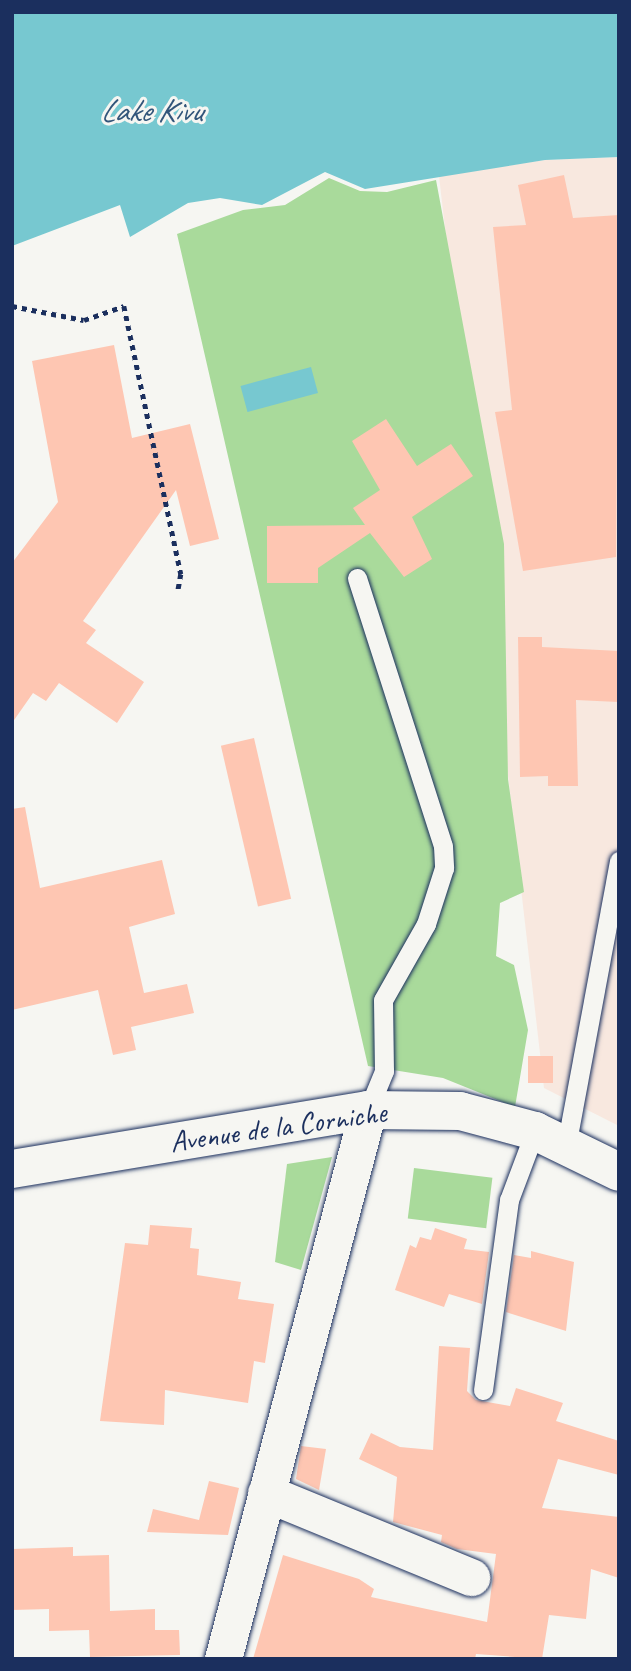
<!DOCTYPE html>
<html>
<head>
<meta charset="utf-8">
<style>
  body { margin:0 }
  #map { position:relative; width:631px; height:1671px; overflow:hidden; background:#f6f6f2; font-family:Caveat,sans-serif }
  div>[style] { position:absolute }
  .built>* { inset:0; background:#f8e8df }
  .green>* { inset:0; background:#a9da9b; transform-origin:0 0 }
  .water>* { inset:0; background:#77c8d0; transform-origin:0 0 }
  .building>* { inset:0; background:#fec6b2; transform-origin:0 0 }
  .path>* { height:4.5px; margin-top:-2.25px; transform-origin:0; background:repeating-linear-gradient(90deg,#1b2f5e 0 5px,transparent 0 10px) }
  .roads { filter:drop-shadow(0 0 2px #1b2f5e) drop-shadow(0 0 2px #1b2f5e) }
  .service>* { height:19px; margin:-9.5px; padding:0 9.5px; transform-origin:9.5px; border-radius:9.5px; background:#f6f6f2 }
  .minor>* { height:37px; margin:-18.5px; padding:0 18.5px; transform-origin:18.5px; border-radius:18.5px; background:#f6f6f2 }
  .tertiary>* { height:38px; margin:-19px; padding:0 19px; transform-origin:19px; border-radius:19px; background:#f6f6f2 }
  span { translate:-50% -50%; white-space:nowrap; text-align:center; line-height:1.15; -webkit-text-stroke:6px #f6f6f2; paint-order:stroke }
  .street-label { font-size:30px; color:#1b2f5e }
  .water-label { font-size:32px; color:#32557a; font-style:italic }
  .frame { position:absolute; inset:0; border:14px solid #1b2f5e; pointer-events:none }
</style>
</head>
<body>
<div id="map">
  <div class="built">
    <i style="clip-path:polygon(619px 157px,619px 1126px,544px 1088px,439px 176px,545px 160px)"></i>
  </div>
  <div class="green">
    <i style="clip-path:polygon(329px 178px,360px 191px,387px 192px,436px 180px,504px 544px,508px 779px,524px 892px,500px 903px,496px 956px,514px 965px,528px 1030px,515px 1107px,443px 1078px,368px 1066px,177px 234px,243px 210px,285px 205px)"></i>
    <i style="clip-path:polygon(332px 1157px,301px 1270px,275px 1262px,287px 1164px)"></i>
    <i style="left:414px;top:1168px;width:79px;height:51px;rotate:7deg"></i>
  </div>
  <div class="water">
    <i style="clip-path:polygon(12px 12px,619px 12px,619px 157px,545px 160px,365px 189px,325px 172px,262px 205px,220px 198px,188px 203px,130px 237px,120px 205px,12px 246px)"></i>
    <i style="left:311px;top:367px;width:27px;height:73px;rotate:75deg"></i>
  </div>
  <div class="building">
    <i style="clip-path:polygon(564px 175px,573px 218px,619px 215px,616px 557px,523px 571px,495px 412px,512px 410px,493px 227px,526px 225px,518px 185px)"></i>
    <i style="clip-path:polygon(114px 345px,132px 438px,190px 424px,219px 539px,190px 546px,176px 490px,83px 621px,96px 630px,86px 643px,144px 682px,117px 723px,59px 683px,46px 701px,33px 693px,12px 723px,12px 563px,58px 502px,32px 361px)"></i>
    <i style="clip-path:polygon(386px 419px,417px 466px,451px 444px,473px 476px,412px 517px,432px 559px,404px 577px,370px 533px,318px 568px,318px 583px,267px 583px,267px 526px,365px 525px,353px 508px,380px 490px,352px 441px)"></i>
    <i style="clip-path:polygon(518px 637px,542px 637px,542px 647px,619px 651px,618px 702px,576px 700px,578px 786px,548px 786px,548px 776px,520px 777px)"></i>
    <i style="left:254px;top:738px;width:165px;height:34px;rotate:77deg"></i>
    <i style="clip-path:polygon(25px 807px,40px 888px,162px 860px,175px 914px,129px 927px,144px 993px,187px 984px,194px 1013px,131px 1027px,136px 1050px,113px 1055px,98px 990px,12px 1010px,12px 809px)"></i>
    <i style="left:528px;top:1056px;width:25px;height:27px"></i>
    <i style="clip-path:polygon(150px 1225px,192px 1228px,190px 1248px,199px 1249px,197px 1275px,241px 1282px,238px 1299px,274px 1304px,265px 1363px,254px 1361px,248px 1403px,165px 1390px,164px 1425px,100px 1421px,125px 1243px,148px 1245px)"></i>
    <i style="clip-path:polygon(435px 1228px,467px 1239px,464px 1249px,489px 1252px,482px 1304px,449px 1294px,444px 1307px,395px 1290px,410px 1245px,416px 1248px,420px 1237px,431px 1240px)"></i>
    <i style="clip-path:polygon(531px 1251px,574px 1262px,566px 1331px,506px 1312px,514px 1255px,531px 1258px)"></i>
    <i style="clip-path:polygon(439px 1346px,470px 1348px,467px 1391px,476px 1400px,510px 1406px,516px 1388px,563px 1403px,556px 1421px,619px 1441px,619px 1475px,558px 1459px,542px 1508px,619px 1517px,619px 1578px,591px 1569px,586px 1619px,549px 1615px,542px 1659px,476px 1654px,475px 1659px,253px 1659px,283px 1555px,359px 1579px,374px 1589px,371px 1597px,487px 1622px,496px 1554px,457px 1549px,441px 1542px,442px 1535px,393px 1522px,397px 1477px,359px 1459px,371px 1433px,400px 1447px,433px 1450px)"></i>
    <i style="clip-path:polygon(301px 1446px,326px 1449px,319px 1490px,296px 1479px)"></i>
    <i style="clip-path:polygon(209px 1481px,239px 1488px,228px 1535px,147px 1532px,153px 1509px,199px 1520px)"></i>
    <i style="clip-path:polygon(73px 1547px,73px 1556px,109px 1555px,110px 1611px,155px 1609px,155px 1630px,179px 1630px,180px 1655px,90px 1657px,89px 1630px,49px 1631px,49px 1609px,12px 1610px,12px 1549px)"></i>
  </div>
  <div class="path">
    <i style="left:12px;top:306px;width:73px;rotate:11deg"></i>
    <i style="left:84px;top:320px;width:42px;rotate:-19.3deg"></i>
    <i style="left:124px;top:306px;width:274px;rotate:78deg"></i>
    <i style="left:181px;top:574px;width:17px;rotate:100deg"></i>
  </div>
  <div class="roads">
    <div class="service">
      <i style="left:357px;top:578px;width:281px;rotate:72.2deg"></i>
      <i style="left:443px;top:846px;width:22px;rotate:87deg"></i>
      <i style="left:444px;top:868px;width:59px;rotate:107.8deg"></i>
      <i style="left:426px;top:924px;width:87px;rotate:119.5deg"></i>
      <i style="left:383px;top:1000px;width:71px;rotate:89.2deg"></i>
      <i style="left:384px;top:1071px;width:42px;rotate:112.3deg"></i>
      <i style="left:566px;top:1147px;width:291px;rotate:-79.5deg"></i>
      <i style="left:483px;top:1390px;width:192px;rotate:-82.2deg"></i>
      <i style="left:509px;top:1200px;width:74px;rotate:-69.4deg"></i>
    </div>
    <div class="minor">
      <i style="left:266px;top:1493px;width:222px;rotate:22.3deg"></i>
      <i style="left:223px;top:1659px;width:568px;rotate:-75.21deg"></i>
    </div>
    <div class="tertiary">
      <i style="left:12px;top:1169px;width:361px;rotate:-9.4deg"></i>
      <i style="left:368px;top:1110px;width:92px;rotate:0.6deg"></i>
      <i style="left:460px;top:1111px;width:78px;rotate:14.9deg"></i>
      <i style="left:535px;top:1131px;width:93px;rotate:26deg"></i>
    </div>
  </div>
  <div class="street-label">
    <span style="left:278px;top:1127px;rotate:-8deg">Avenue de la Corniche</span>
  </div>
  <div class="water-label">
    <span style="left:151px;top:111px">Lake Kivu</span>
  </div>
  <div class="frame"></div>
</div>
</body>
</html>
